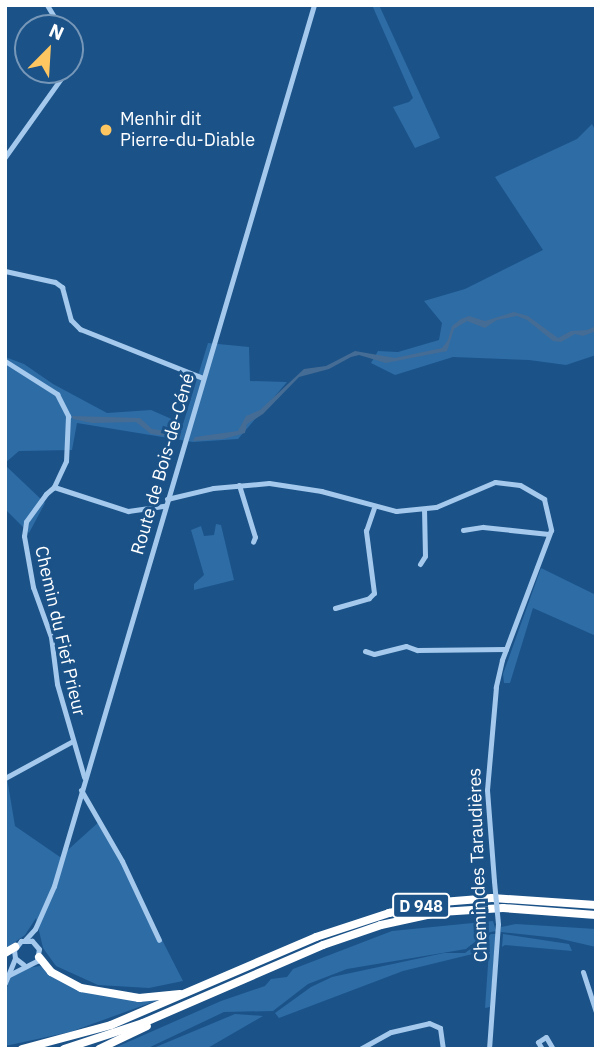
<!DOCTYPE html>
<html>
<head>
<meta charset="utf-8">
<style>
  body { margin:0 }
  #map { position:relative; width:601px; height:1054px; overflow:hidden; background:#1b5288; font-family:"IBM Plex Sans",sans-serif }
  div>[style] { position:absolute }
  .green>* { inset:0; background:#2e6ca6 }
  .water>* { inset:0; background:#456c94 }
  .minor>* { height:5px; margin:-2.5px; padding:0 2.5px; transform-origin:2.5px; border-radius:2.5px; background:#a4c9ec }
  .highway>* { height:8px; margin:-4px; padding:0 4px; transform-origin:4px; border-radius:4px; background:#fff }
  .minor-bridge>* { height:5px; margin:-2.5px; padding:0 2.5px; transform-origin:2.5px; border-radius:2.5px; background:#a4c9ec }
  .dots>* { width:19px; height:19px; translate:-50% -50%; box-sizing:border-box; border:4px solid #1b5288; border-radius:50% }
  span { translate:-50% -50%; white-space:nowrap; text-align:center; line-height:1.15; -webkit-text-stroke:6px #1b5288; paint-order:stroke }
  .shield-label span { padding:2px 5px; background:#1b5288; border:2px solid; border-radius:5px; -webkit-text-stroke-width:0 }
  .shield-label { font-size:16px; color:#fff; font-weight:700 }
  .poi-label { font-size:18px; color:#fff }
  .left { translate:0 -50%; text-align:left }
  .street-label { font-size:18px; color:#fff }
  .frame { position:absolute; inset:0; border:7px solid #fff; pointer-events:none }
  .north { position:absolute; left:14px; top:14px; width:70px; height:70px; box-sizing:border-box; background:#1b5288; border:2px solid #7697b8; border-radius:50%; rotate:24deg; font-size:19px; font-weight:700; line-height:28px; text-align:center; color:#fff }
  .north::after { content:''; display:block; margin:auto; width:24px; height:32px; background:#fec661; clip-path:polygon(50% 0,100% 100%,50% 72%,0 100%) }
</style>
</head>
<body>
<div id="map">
  <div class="green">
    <i style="clip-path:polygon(372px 5px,379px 5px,440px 138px,415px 148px,393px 107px,409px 102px,413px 98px)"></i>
    <i style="clip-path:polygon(592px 124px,596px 132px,596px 355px,566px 365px,529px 360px,453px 357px,395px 375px,371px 363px,378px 351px,398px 352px,439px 340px,442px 323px,424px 301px,465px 289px,543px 250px,495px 177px,577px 139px)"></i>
    <i style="clip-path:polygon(208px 343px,249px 347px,250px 381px,287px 382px,238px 439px,193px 442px,77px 423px,72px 450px,19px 451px,5px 463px,5px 357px,24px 364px,53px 384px,107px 413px,151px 410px,183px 424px)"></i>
    <i style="clip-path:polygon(5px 465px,45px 503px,29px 533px,5px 509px)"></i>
    <i style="clip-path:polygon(216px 524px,221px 525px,234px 580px,194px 590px,194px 584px,204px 575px,191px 530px,201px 526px,204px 536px,214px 535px)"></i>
    <i style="clip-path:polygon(541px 568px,596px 595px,596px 636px,533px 608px,510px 683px,504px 683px,503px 674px)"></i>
    <i style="clip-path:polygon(7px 778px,15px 826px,60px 857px,101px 820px,183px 981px,149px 988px,98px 985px,56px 966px,43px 948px,36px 918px,25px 935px,5px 949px)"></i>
    <i style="clip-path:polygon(493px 921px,496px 931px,486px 933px,466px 949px,347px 969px,308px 984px,273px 1011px,224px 1012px,146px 1049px,112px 1049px,221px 1001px,265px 986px,271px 979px,287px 977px,293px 969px,392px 931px)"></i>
    <i style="clip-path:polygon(516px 924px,596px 929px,596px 947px,557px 938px,501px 932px,501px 927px)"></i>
    <i style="clip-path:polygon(491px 934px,496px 934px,490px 1007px,485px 1008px,489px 950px,403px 971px,279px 1018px,275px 1013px,311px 987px,332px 977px,444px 953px,465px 953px)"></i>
    <i style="clip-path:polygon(503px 934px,569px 944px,572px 951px,505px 945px,502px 947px)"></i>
    <i style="clip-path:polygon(40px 966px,74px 988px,161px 999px,70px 1032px,5px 1046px,5px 993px,11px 976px,22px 969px)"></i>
    <i style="clip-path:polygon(235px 1014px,263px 1016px,206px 1049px,151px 1049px)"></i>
  </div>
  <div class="water">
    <i style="clip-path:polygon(514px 312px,528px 316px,558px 338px,571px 331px,587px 330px,596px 326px,596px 331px,583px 336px,575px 334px,561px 342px,553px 341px,527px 320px,517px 316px,497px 320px,485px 328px,467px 321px,454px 329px,447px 351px,386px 363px,359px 355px,351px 357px,329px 369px,299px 377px,263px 414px,247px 424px,245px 433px,223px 439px,193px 441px,195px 437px,238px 431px,246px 416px,260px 410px,304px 369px,326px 366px,355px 351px,395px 358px,442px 348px,448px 340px,452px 326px,461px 319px,469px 316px,485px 321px)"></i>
    <i style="clip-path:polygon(72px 416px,140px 418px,152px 429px,181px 433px,180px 438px,151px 434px,136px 422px,92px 423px,73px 419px)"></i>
  </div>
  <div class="minor">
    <i style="left:47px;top:5px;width:27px;rotate:59deg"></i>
    <i style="left:70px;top:45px;width:21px;rotate:90deg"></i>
    <i style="left:5px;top:157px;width:107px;rotate:-54.5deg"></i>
    <i style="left:5px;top:271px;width:51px;rotate:12.4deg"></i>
    <i style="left:55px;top:282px;width:9px;rotate:36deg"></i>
    <i style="left:62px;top:287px;width:34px;rotate:75deg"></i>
    <i style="left:71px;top:320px;width:13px;rotate:45deg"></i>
    <i style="left:80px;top:329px;width:132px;rotate:21.7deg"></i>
    <i style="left:5px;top:361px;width:62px;rotate:32.4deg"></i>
    <i style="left:57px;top:394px;width:25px;rotate:63deg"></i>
    <i style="left:68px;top:416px;width:45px;rotate:92.5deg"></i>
    <i style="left:66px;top:461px;width:29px;rotate:115deg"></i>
    <i style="left:54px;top:487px;width:11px;rotate:139deg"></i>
    <i style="left:46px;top:494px;width:34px;rotate:126deg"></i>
    <i style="left:26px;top:522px;width:14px;rotate:98deg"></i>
    <i style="left:24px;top:536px;width:52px;rotate:80deg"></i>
    <i style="left:33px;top:587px;width:53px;rotate:70.2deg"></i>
    <i style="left:51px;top:637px;width:47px;rotate:82.7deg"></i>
    <i style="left:57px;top:684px;width:97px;rotate:73.8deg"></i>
    <i style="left:239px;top:485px;width:54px;rotate:72.9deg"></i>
    <i style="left:255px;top:537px;width:5px;rotate:112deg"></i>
    <i style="left:54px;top:487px;width:78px;rotate:18deg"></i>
    <i style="left:128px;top:511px;width:37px;rotate:-8deg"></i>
    <i style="left:167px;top:499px;width:47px;rotate:-13.4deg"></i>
    <i style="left:213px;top:488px;width:56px;rotate:-5.1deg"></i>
    <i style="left:269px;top:483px;width:53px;rotate:8.7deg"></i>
    <i style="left:321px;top:491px;width:78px;rotate:14.9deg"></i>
    <i style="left:396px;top:511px;width:40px;rotate:-5.7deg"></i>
    <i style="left:436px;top:507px;width:64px;rotate:-23deg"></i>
    <i style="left:495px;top:482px;width:25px;rotate:7deg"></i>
    <i style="left:520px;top:485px;width:28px;rotate:30deg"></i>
    <i style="left:544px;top:499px;width:32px;rotate:77deg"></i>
    <i style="left:551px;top:530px;width:139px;rotate:110.7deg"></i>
    <i style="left:502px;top:660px;width:28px;rotate:103deg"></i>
    <i style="left:496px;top:687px;width:103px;rotate:95deg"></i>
    <i style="left:487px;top:790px;width:91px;rotate:85.6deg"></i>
    <i style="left:463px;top:530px;width:20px;rotate:-9deg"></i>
    <i style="left:483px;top:527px;width:66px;rotate:6.1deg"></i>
    <i style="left:420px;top:564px;width:9px;rotate:-58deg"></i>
    <i style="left:425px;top:556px;width:47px;rotate:-91.2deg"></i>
    <i style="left:335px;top:608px;width:35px;rotate:-16deg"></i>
    <i style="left:369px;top:598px;width:7px;rotate:-45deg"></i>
    <i style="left:374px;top:593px;width:63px;rotate:-97.4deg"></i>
    <i style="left:366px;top:531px;width:24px;rotate:-71deg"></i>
    <i style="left:365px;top:651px;width:9px;rotate:18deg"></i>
    <i style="left:374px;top:654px;width:33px;rotate:-14deg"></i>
    <i style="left:406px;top:646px;width:12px;rotate:20deg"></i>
    <i style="left:417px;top:650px;width:89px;rotate:-0.6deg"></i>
    <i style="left:5px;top:778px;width:77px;rotate:-28.6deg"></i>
    <i style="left:81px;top:790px;width:82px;rotate:60deg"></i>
    <i style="left:122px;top:861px;width:87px;rotate:64.9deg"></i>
    <i style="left:25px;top:940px;width:15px;rotate:-48deg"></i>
    <i style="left:35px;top:929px;width:47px;rotate:-66.2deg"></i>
    <i style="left:54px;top:886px;width:919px;rotate:-73.56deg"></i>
    <i style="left:583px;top:972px;width:42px;rotate:72deg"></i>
    <i style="left:9px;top:975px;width:31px;rotate:-27deg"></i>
    <i style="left:37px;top:961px;width:12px;rotate:-81deg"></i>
    <i style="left:39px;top:949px;width:11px;rotate:-131deg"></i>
    <i style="left:32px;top:941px;width:11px;rotate:180deg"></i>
    <i style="left:21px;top:941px;width:11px;rotate:128deg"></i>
    <i style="left:14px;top:950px;width:8px;rotate:83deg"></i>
    <i style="left:15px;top:958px;width:11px;rotate:38deg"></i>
    <i style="left:5px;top:983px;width:27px;rotate:-68deg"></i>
    <i style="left:360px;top:1049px;width:35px;rotate:-29deg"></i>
    <i style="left:391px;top:1032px;width:39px;rotate:-13deg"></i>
    <i style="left:429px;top:1023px;width:12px;rotate:24deg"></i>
    <i style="left:440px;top:1028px;width:21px;rotate:82deg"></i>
    <i style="left:489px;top:1049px;width:125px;rotate:-85.9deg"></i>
    <i style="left:542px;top:1049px;width:8px;rotate:-120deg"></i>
    <i style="left:538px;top:1042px;width:9px;rotate:-32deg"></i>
    <i style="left:546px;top:1037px;width:14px;rotate:60deg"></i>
  </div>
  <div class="highway">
    <i style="left:5px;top:953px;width:12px;rotate:-31deg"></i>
    <i style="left:39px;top:957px;width:19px;rotate:51deg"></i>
    <i style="left:51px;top:972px;width:34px;rotate:28deg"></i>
    <i style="left:81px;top:988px;width:59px;rotate:9.8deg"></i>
    <i style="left:139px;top:998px;width:41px;rotate:-5.6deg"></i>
    <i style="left:22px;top:1049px;width:92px;rotate:-15.1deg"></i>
    <i style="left:111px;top:1025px;width:223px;rotate:-23.2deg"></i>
    <i style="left:316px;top:937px;width:77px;rotate:-18.2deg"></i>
    <i style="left:389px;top:913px;width:54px;rotate:-11.7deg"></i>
    <i style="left:442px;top:902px;width:50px;rotate:-4.6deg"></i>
    <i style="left:492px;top:898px;width:104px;rotate:3.9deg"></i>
    <i style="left:64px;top:1049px;width:83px;rotate:-18.2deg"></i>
    <i style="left:143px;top:1023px;width:196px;rotate:-23.4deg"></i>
    <i style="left:323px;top:945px;width:61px;rotate:-19deg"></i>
    <i style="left:381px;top:925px;width:61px;rotate:-12.2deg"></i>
    <i style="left:441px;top:912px;width:62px;rotate:-3.7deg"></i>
    <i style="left:503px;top:908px;width:93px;rotate:4.3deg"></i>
    <i style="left:99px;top:1049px;width:53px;rotate:-25.6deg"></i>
  </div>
  <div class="minor-bridge">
    <i style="left:494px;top:881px;width:43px;rotate:84.7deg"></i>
  </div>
  <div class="dots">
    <i style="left:106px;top:130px;background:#fec661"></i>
  </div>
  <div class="shield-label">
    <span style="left:421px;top:906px">D 948</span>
  </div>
  <div class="poi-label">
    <span class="left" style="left:120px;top:130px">Menhir dit<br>Pierre-du-Diable</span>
  </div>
  <div class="street-label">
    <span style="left:163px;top:464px;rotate:-74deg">Route de Bois-de-Céné</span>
    <span style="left:60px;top:631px;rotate:77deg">Chemin du Fief Prieur</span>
    <span style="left:478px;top:865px;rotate:-92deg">Chemin des Taraudières</span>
  </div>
  <div class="frame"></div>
  <div class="north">N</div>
</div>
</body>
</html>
